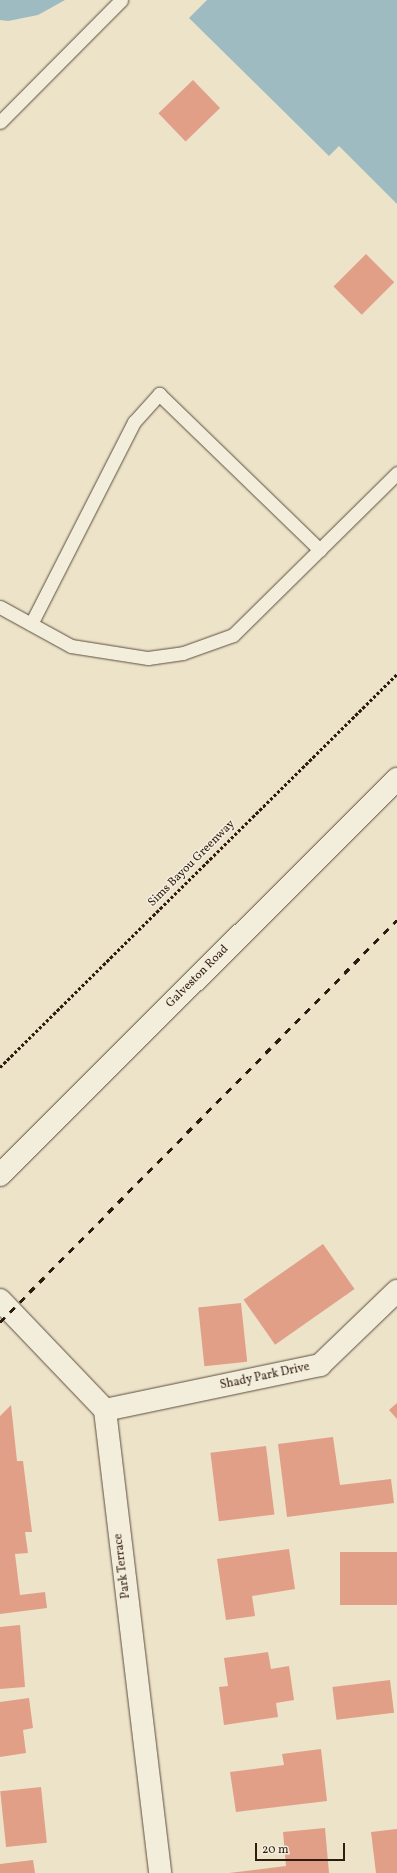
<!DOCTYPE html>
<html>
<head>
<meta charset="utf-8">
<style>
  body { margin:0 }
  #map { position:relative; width:397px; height:1873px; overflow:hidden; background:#ece3c9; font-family:Vollkorn,serif }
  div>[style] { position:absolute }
  .water>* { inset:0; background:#9fbbc2 }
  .building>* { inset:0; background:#e19f88; transform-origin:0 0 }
  .path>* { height:2.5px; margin-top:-1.25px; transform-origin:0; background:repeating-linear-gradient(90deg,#2f1c11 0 3px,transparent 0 5px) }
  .roads { filter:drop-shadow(0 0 1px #5e4e3f) drop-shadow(0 0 1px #5e4e3f) }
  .lane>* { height:13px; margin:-6.5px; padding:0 6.5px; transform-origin:6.5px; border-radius:6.5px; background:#f3eddc }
  .street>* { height:22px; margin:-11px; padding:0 11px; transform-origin:11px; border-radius:11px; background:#f3eddc }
  .secondary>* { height:22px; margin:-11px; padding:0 11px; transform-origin:11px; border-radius:11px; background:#f3eddc }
  .rail>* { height:3px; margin-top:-1.5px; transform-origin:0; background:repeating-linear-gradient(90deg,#2f1c11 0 7px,transparent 0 14px) }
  span { translate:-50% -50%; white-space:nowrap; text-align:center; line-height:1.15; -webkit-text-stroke:3px #f3eddc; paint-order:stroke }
  .street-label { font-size:12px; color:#2f1c11 }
  .scale { position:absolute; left:255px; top:1843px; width:90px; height:18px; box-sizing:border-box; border:2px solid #2f1c11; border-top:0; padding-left:5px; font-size:12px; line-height:14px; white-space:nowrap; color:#2f1c11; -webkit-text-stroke:3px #f3eddc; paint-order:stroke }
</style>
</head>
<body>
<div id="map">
  <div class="water">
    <i style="clip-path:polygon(0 0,65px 0,38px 15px,8px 21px,0 20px)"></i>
    <i style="clip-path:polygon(207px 0,397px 0,397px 204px,339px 146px,329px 156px,189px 18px)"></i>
  </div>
  <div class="building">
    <i style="left:193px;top:80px;width:39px;height:48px;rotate:46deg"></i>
    <i style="left:366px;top:254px;width:40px;height:46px;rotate:45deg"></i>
    <i style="left:323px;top:1244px;width:55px;height:97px;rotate:55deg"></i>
    <i style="left:241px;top:1303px;width:59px;height:43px;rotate:84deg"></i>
    <i style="clip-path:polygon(397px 1403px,397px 1419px,389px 1410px)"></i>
    <i style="clip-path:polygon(11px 1405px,17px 1461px,23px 1461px,32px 1532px,25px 1532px,28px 1553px,15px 1554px,20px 1595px,45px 1592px,47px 1608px,0 1614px,0 1416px)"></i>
    <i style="clip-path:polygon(333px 1437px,340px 1485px,391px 1479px,394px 1503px,287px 1517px,278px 1444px)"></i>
    <i style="left:266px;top:1446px;width:69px;height:56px;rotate:83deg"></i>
    <i style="clip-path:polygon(289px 1549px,295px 1589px,252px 1596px,255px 1616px,226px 1620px,217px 1559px)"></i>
    <i style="left:397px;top:1552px;width:53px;height:57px;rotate:90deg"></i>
    <i style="clip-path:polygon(20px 1625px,25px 1687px,0 1689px,0 1627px)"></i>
    <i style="clip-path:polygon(268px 1652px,271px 1669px,289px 1666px,294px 1700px,276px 1703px,278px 1717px,224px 1725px,219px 1687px,228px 1686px,224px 1658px)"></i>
    <i style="left:390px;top:1680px;width:33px;height:58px;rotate:83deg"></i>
    <i style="clip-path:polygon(29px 1698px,33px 1728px,23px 1730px,26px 1753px,0 1757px,0 1702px)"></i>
    <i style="clip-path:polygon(321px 1749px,327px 1801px,236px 1812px,230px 1772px,284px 1765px,282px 1754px)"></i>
    <i style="left:41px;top:1787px;width:56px;height:41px;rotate:84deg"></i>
    <i style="clip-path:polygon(325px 1828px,329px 1873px,229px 1873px,286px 1866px,283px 1832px)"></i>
    <i style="clip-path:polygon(397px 1829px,397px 1873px,376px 1873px,371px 1832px)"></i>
    <i style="clip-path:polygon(33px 1860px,35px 1873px,0 1873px,0 1864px)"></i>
  </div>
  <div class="path">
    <i style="left:0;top:1067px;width:559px;rotate:-44.71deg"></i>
  </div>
  <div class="roads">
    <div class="lane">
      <i style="left:0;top:122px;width:172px;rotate:-45.2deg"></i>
      <i style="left:0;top:607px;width:81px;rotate:28.8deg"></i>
      <i style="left:71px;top:646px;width:78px;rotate:8.9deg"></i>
      <i style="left:148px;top:658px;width:35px;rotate:-8deg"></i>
      <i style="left:183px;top:653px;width:53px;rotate:-19.8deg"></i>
      <i style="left:233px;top:635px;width:231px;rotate:-44.6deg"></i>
      <i style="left:31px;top:624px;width:227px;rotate:-63deg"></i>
      <i style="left:134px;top:422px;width:38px;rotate:-48deg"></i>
      <i style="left:159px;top:394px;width:224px;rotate:44.1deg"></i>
    </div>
    <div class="street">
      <i style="left:105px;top:1410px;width:220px;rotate:-11.8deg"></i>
      <i style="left:320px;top:1365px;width:107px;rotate:-43.9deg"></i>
    </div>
    <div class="secondary">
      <i style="left:0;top:1175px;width:561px;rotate:-44.93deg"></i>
      <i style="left:0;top:1300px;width:152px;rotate:46.3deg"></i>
      <i style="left:105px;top:1410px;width:466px;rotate:83.2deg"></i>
    </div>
  </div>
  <div class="rail">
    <i style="left:0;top:1322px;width:565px;rotate:-45.36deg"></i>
  </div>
  <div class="street-label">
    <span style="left:192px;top:864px;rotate:-45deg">Sims Bayou Greenway</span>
    <span style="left:198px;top:977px;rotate:-45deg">Galveston Road</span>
    <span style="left:265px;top:1377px;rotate:-12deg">Shady Park Drive</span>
    <span style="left:123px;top:1566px;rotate:-97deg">Park Terrace</span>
  </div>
  <div class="scale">20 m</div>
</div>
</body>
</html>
